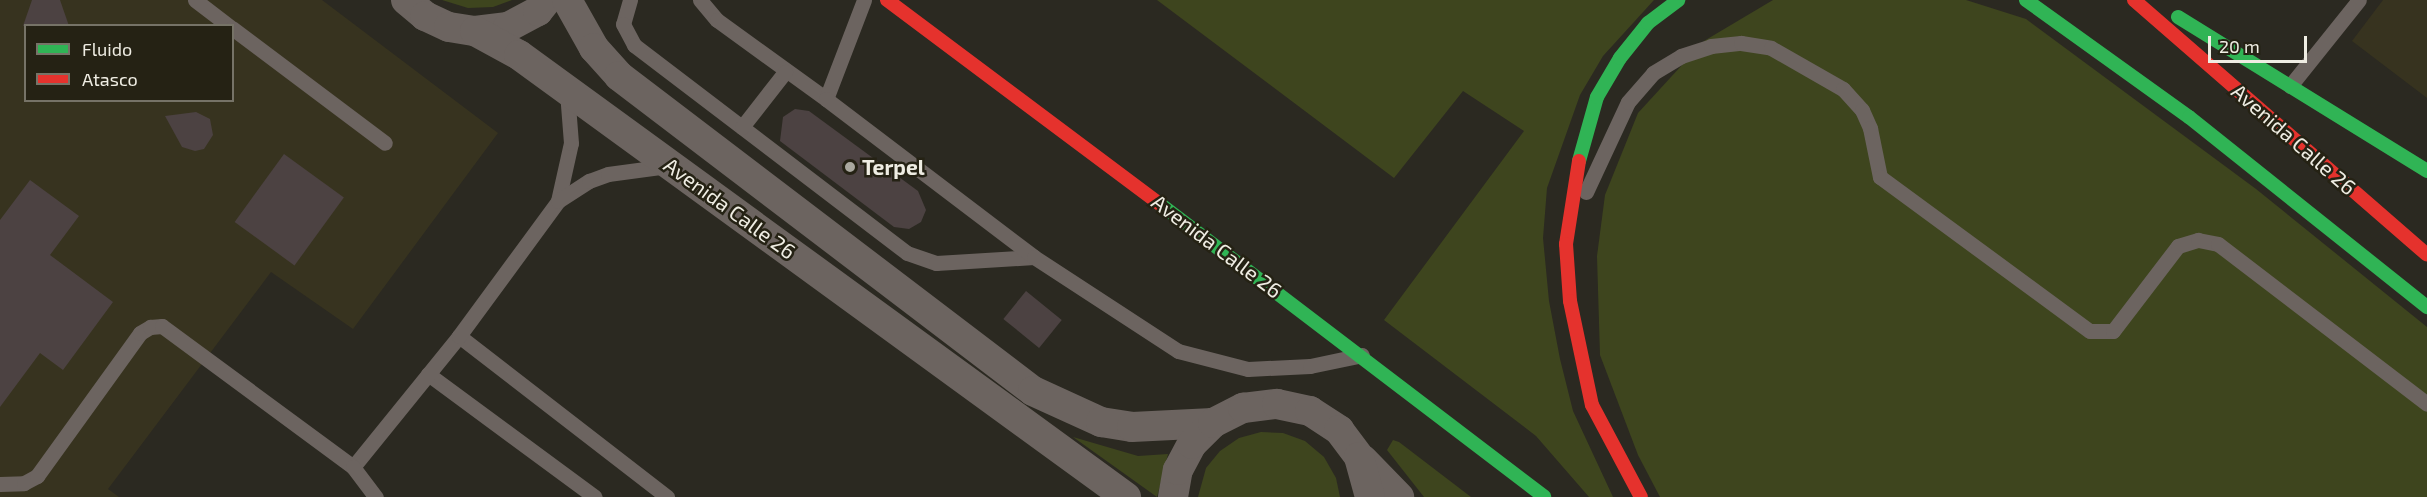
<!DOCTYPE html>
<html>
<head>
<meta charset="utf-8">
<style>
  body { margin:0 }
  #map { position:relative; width:2427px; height:497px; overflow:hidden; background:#2b2921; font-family:"Exo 2",sans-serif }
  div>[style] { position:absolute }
  .built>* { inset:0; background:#37331f }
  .green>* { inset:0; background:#3e451e }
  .building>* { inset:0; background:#4c4242; transform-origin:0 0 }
  .lane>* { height:15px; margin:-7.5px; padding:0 7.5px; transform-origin:7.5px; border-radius:7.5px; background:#6c6460 }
  .street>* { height:30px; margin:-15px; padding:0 15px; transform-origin:15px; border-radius:15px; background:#6c6460 }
  .fast>* { height:14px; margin:-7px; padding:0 7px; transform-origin:7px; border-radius:7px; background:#30b455 }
  .jam>* { height:14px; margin:-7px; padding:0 7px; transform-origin:7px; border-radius:7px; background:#e5322d }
  .dots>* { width:16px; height:16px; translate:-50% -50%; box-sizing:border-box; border:3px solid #252214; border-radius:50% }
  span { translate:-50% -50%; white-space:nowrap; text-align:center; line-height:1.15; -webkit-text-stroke:5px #252214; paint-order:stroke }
  .street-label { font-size:21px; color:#efede3 }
  .poi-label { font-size:21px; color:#efede3; font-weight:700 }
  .left { translate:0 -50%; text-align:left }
  .legend { position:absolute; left:24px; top:24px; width:210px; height:78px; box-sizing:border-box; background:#252214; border:2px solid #767367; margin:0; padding:8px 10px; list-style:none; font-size:18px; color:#efede3 }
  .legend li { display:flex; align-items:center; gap:12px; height:30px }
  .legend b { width:30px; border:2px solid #767367 }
  .scale { position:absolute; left:2208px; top:36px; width:99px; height:27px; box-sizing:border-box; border:3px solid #efede3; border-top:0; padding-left:8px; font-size:18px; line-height:21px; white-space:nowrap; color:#efede3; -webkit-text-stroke:4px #252214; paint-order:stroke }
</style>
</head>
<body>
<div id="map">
  <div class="built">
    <i style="clip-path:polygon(evenodd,0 0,322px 0,498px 133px,353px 329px,271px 272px,108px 489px,119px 497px,0 497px,0 0,26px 26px,232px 26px,232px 100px,26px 100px,26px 26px)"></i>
    <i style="clip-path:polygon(2383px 0,2427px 0,2427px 98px,2352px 41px)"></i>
  </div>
  <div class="green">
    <i style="clip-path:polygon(442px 0,512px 0,493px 7px,468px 8px)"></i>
    <i style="clip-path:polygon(1157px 0,1654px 0,1603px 56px,1580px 95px,1547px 188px,1543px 238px,1549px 301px,1560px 359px,1573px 411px,1613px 497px,1589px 497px,1536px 436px,1384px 320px,1524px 131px,1463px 91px,1394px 178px)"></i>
    <i style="clip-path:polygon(1773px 0,1966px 0,2026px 19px,2256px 189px,2427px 327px,2427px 497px,1660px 497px,1638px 455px,1600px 355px,1597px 256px,1605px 195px,1638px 113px,1704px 41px)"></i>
    <i style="clip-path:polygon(1261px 432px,1283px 433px,1305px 441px,1324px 457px,1336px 478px,1340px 497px,1198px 497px,1206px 468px,1220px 451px,1239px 438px)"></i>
    <i style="clip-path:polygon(1073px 437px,1138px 456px,1168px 454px,1157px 497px)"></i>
    <i style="clip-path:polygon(1393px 440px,1399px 442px,1471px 497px,1424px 497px,1387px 450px)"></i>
  </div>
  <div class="building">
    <i style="clip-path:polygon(32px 0,60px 0,69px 26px,23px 26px)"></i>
    <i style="clip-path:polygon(795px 109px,809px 111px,918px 191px,926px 210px,921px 222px,909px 229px,894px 227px,780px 141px,783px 117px)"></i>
    <i style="clip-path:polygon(196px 112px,210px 119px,213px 135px,204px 149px,195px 151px,182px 147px,165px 116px)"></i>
    <i style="left:284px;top:154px;width:74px;height:84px;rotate:36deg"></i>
    <i style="clip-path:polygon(30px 180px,79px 216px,50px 255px,113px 302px,63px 370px,40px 353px,0 407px,0 220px)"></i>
    <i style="left:1026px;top:291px;width:46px;height:36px;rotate:39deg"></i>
  </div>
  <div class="lane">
    <i style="left:195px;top:0;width:43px;rotate:37.4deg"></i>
    <i style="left:630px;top:0;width:25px;rotate:106deg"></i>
    <i style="left:623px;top:24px;width:24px;rotate:62deg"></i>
    <i style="left:634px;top:45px;width:343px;rotate:37.3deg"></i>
    <i style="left:907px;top:253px;width:31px;rotate:19deg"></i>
    <i style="left:936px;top:263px;width:98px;rotate:-3.5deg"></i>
    <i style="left:700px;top:0;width:26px;rotate:50deg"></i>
    <i style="left:717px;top:20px;width:135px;rotate:35.9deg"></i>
    <i style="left:864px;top:0;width:106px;rotate:111deg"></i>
    <i style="left:826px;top:99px;width:261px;rotate:37.2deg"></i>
    <i style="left:1034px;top:257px;width:172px;rotate:33.1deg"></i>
    <i style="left:1178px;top:351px;width:72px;rotate:14.4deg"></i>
    <i style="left:1248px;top:369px;width:62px;rotate:-2.8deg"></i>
    <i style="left:1310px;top:366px;width:53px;rotate:-11.9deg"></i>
    <i style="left:232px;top:28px;width:191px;rotate:36.9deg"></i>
    <i style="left:2290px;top:86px;width:110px;rotate:-51.3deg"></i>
    <i style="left:742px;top:127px;width:70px;rotate:-52deg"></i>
    <i style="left:1586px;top:192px;width:99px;rotate:-65deg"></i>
    <i style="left:1628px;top:102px;width:38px;rotate:-49deg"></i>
    <i style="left:1653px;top:73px;width:33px;rotate:-31deg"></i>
    <i style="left:1681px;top:56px;width:32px;rotate:-18deg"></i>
    <i style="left:1711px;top:46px;width:30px;rotate:-6deg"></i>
    <i style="left:1741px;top:43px;width:30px;rotate:9deg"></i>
    <i style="left:1771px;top:48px;width:83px;rotate:29.7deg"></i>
    <i style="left:1843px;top:89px;width:28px;rotate:48deg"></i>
    <i style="left:1862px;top:110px;width:20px;rotate:66deg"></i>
    <i style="left:1870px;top:128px;width:50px;rotate:78.5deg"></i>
    <i style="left:1880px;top:177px;width:260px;rotate:36.3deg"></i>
    <i style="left:2090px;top:331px;width:23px"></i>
    <i style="left:2113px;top:331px;width:107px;rotate:-52.6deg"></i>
    <i style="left:2178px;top:246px;width:21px;rotate:-17deg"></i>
    <i style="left:2198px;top:240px;width:20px;rotate:11deg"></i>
    <i style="left:2218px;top:244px;width:263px;rotate:37.4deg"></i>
    <i style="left:558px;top:201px;width:59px;rotate:-77.4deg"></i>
    <i style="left:571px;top:143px;width:51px;rotate:-94.5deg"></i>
    <i style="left:459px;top:336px;width:263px;rotate:37.7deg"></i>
    <i style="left:428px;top:374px;width:207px;rotate:36.4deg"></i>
    <i style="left:353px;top:467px;width:169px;rotate:-51deg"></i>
    <i style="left:459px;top:336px;width:167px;rotate:-53.7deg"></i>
    <i style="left:558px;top:201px;width:37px;rotate:-33deg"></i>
    <i style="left:589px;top:181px;width:20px;rotate:-20deg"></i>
    <i style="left:608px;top:174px;width:60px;rotate:-7.7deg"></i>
    <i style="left:0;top:484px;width:24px;rotate:-2deg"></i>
    <i style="left:24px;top:483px;width:15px;rotate:-28deg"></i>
    <i style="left:37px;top:476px;width:176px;rotate:-54.2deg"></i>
    <i style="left:140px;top:333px;width:12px;rotate:-31deg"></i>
    <i style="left:150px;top:327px;width:12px;rotate:-5deg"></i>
    <i style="left:162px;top:326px;width:237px;rotate:36.4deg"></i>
    <i style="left:353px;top:467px;width:38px;rotate:53deg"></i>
  </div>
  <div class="street">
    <i style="left:406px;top:0;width:25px;rotate:40deg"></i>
    <i style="left:425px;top:16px;width:26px;rotate:25deg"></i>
    <i style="left:449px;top:27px;width:26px;rotate:9deg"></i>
    <i style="left:475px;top:31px;width:33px;rotate:-7deg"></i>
    <i style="left:508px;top:27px;width:34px;rotate:-28deg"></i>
    <i style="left:538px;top:11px;width:14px;rotate:-51deg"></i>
    <i style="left:567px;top:0;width:55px;rotate:60.6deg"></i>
    <i style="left:594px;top:48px;width:38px;rotate:48deg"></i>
    <i style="left:619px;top:76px;width:520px;rotate:37.27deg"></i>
    <i style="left:1033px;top:391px;width:75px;rotate:24.5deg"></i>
    <i style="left:1101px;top:422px;width:31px;rotate:9deg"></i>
    <i style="left:1132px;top:427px;width:81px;rotate:-2.8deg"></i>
    <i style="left:475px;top:31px;width:50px;rotate:28.6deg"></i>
    <i style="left:519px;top:55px;width:751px;rotate:36.06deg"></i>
    <i style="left:1363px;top:460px;width:52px;rotate:45.8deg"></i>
    <i style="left:1173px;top:497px;width:27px;rotate:-80deg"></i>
    <i style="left:1178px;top:470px;width:30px;rotate:-62deg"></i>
    <i style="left:1192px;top:444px;width:30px;rotate:-45deg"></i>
    <i style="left:1213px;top:423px;width:34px;rotate:-27deg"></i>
    <i style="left:1243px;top:408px;width:34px;rotate:-7deg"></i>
    <i style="left:1277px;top:404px;width:34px;rotate:12deg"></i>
    <i style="left:1310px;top:411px;width:35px;rotate:33deg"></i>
    <i style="left:1339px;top:430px;width:34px;rotate:53deg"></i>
    <i style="left:1359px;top:457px;width:41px;rotate:74.6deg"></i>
  </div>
  <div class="fast">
    <i style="left:2026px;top:0;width:201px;rotate:35.7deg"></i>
    <i style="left:2189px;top:117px;width:305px;rotate:38.6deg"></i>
    <i style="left:2178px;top:17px;width:293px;rotate:31.7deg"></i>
    <i style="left:1579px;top:161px;width:66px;rotate:-74.3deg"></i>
    <i style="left:1597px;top:97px;width:45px;rotate:-59.5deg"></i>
    <i style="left:1620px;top:58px;width:45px;rotate:-51.3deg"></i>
    <i style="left:1648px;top:23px;width:38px;rotate:-37deg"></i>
    <i style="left:1160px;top:204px;width:483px;rotate:37.3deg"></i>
  </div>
  <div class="jam">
    <i style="left:887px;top:0;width:341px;rotate:36.8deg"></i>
    <i style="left:2134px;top:0;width:388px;rotate:41deg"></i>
    <i style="left:1579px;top:161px;width:84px;rotate:98.9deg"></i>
    <i style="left:1566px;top:244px;width:57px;rotate:86deg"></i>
    <i style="left:1570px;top:301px;width:106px;rotate:78.1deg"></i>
    <i style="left:1592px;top:405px;width:104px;rotate:62deg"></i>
  </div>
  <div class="dots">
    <i style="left:850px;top:167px;background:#aaa89f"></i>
  </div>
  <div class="street-label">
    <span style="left:2294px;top:139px;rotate:41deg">Avenida Calle 26</span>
    <span style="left:730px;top:208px;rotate:36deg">Avenida Calle 26</span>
    <span style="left:1217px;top:246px;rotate:37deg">Avenida Calle 26</span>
  </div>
  <div class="poi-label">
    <span class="left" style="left:862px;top:167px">Terpel</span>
  </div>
  <ul class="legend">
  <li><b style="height:8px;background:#30b455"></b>Fluido</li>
  <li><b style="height:8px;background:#e5322d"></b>Atasco</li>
  </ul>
  <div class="scale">20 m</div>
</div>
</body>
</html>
